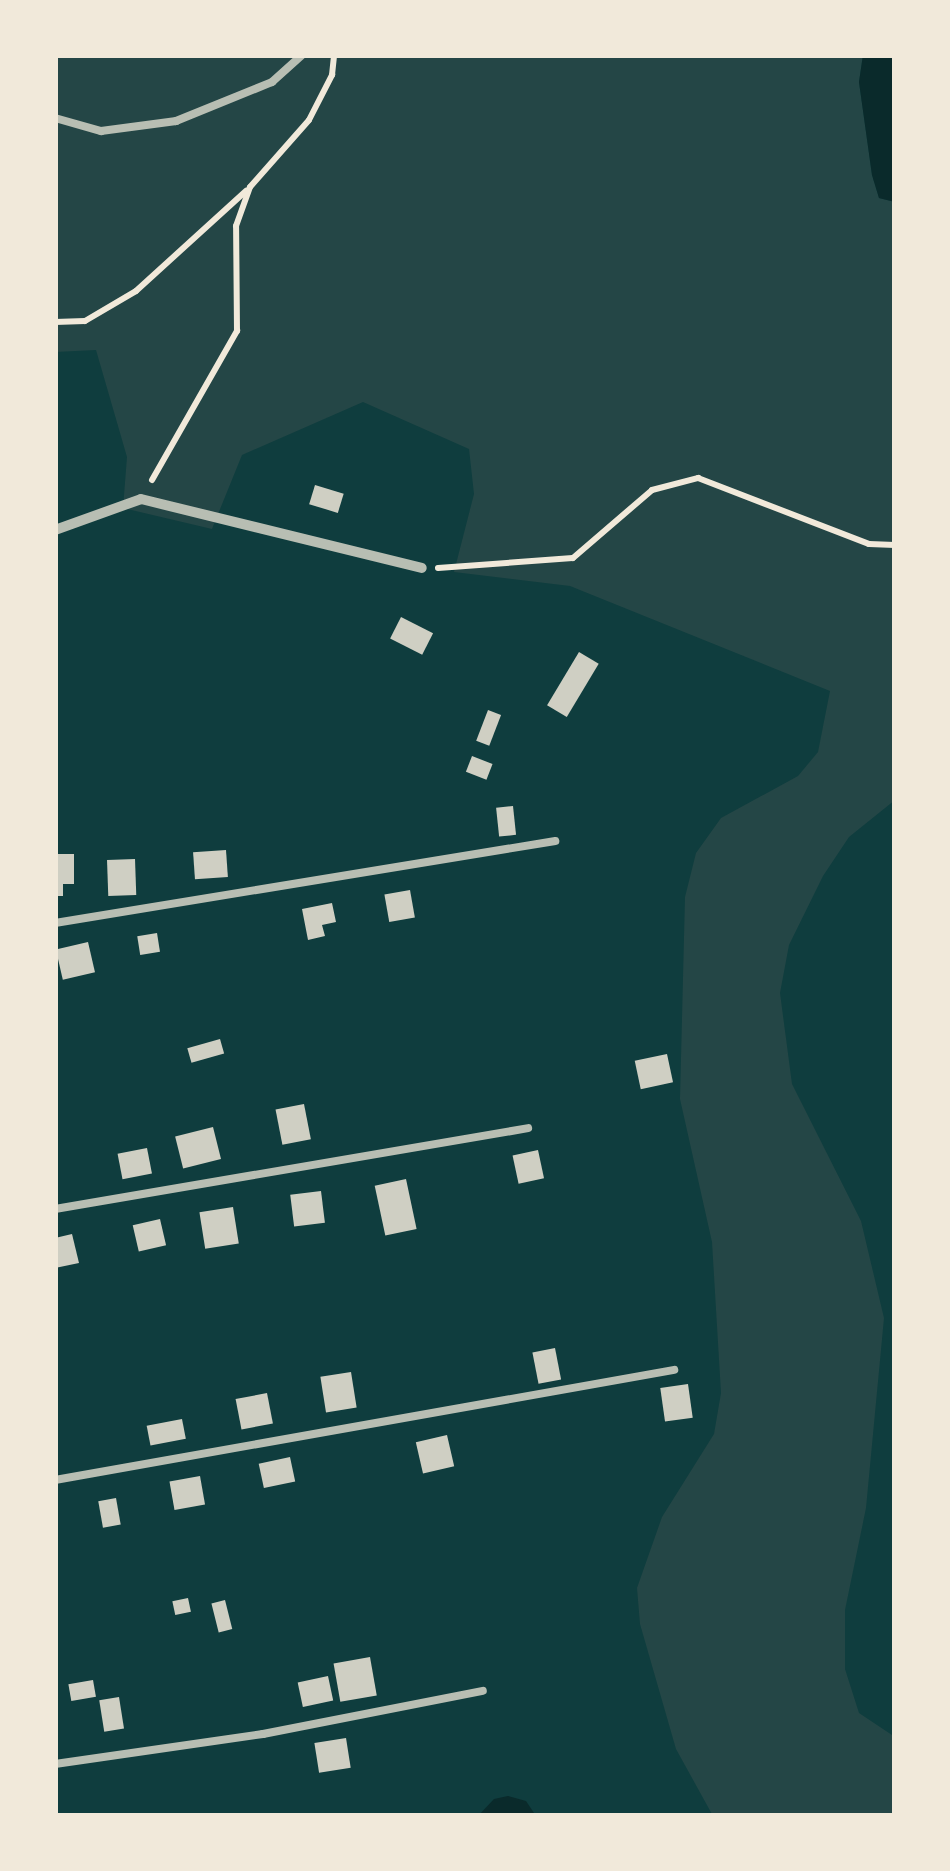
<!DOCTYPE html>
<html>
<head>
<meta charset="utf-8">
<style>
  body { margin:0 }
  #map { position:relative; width:950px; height:1871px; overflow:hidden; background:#0f3d3e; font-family:Arial,sans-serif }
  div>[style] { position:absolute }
  .green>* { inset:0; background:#244646 }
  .water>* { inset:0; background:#0a2a2b }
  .building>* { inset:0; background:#cfcfc3; transform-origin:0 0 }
  .path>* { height:6px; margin:-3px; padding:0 3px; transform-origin:3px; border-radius:3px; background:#f1e9da }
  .service>* { height:8px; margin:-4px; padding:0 4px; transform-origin:4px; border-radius:4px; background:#b8beb3 }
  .minor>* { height:10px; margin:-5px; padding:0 5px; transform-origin:5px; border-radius:5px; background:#b8beb3 }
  span { translate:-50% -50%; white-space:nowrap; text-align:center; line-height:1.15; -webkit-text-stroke:10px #f1e9da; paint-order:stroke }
  .frame { position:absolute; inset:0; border:58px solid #f1e9da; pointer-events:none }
</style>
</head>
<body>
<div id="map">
  <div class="green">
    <i style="clip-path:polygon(55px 55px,863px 55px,859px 82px,872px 175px,879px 198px,895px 202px,895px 800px,849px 837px,823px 876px,789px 945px,780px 993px,792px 1084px,861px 1221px,884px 1318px,866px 1508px,845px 1610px,845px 1669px,859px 1713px,895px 1737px,895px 1816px,713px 1816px,676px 1749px,640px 1624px,637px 1588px,662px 1517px,714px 1434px,721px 1393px,712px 1242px,680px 1099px,685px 897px,696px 853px,721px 818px,798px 776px,818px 752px,830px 691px,570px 586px,454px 572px,474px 494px,469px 449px,363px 402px,242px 455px,212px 529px,123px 508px,127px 457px,96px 350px,55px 352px)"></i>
  </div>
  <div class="water">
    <i style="clip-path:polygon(863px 55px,895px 55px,895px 202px,879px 198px,872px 175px,859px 82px)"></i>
    <i style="clip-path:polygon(508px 1796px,526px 1801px,536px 1816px,478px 1816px,494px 1799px)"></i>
  </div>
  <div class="building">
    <i style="left:315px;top:485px;width:30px;height:20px;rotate:17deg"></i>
    <i style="left:401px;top:617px;width:36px;height:24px;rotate:27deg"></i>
    <i style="left:579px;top:652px;width:23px;height:62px;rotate:31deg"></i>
    <i style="left:488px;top:710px;width:14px;height:33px;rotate:21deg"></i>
    <i style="left:472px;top:756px;width:22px;height:17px;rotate:21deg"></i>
    <i style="left:513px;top:806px;width:29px;height:17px;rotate:84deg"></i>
    <i style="left:226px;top:850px;width:27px;height:33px;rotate:86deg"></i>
    <i style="clip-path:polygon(55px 854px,74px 854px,74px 884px,63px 884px,63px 896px,55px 896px)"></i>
    <i style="left:135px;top:859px;width:36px;height:28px;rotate:88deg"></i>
    <i style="left:410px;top:890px;width:28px;height:26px;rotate:80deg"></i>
    <i style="clip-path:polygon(332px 903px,336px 922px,322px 925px,325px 936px,308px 940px,302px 909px)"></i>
    <i style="left:157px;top:933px;width:19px;height:20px;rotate:81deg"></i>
    <i style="left:88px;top:942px;width:31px;height:33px;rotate:77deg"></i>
    <i style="left:220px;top:1039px;width:15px;height:34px;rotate:74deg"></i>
    <i style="left:667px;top:1054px;width:29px;height:33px;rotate:78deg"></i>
    <i style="left:304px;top:1104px;width:36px;height:29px;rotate:79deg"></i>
    <i style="left:213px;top:1127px;width:33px;height:39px;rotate:76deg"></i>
    <i style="left:147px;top:1148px;width:26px;height:30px;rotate:79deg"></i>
    <i style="left:538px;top:1150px;width:29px;height:26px;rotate:78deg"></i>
    <i style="left:406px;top:1179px;width:51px;height:32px;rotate:78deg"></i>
    <i style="left:321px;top:1191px;width:32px;height:31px;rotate:83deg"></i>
    <i style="left:233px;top:1207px;width:37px;height:34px;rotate:81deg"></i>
    <i style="left:160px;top:1219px;width:27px;height:28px;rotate:77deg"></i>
    <i style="clip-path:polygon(72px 1234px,79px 1263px,55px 1268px,55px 1238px)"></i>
    <i style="left:555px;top:1348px;width:32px;height:23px;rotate:79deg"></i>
    <i style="left:351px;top:1372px;width:36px;height:31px;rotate:81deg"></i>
    <i style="left:688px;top:1384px;width:34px;height:28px;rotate:82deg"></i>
    <i style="left:267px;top:1393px;width:31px;height:32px;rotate:79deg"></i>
    <i style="left:182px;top:1419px;width:20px;height:36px;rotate:79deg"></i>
    <i style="left:447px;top:1435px;width:32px;height:32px;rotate:77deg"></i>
    <i style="left:290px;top:1457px;width:25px;height:32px;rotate:78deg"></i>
    <i style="left:200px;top:1476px;width:29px;height:31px;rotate:80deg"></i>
    <i style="left:116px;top:1498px;width:27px;height:18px;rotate:80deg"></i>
    <i style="left:188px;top:1598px;width:14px;height:16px;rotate:78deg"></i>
    <i style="left:225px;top:1600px;width:30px;height:14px;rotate:76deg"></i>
    <i style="left:370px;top:1657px;width:39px;height:37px;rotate:80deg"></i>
    <i style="left:328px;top:1676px;width:25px;height:31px;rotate:78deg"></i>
    <i style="left:93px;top:1680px;width:17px;height:25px;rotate:80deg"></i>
    <i style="left:119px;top:1697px;width:32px;height:20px;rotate:81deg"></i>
    <i style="left:346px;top:1738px;width:30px;height:32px;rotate:81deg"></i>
  </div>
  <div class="path">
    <i style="left:55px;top:322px;width:30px;rotate:-2deg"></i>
    <i style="left:85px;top:321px;width:59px;rotate:-30.5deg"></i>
    <i style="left:136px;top:291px;width:149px;rotate:-42.3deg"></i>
    <i style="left:152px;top:480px;width:172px;rotate:-60.3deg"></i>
    <i style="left:237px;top:331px;width:105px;rotate:-90.5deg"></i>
    <i style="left:236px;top:226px;width:41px;rotate:-70.3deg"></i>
    <i style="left:250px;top:187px;width:89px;rotate:-48.6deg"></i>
    <i style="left:309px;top:120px;width:51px;rotate:-62.9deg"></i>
    <i style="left:332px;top:75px;width:20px;rotate:-84deg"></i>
    <i style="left:438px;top:568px;width:135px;rotate:-4.2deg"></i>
    <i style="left:573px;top:558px;width:104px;rotate:-40.7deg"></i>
    <i style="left:652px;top:490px;width:48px;rotate:-14.6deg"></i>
    <i style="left:698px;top:478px;width:183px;rotate:21.1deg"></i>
    <i style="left:869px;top:544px;width:26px;rotate:2deg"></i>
  </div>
  <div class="service">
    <i style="left:55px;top:118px;width:48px;rotate:15.8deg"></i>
    <i style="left:101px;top:131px;width:76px;rotate:-7.6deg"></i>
    <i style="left:176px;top:121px;width:104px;rotate:-22.1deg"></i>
    <i style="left:272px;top:82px;width:40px;rotate:-42deg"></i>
    <i style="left:55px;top:923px;width:507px;rotate:-9.31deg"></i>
    <i style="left:55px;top:1209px;width:480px;rotate:-9.7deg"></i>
    <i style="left:55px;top:1480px;width:629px;rotate:-10.08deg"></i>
    <i style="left:55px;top:1764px;width:210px;rotate:-8.2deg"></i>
    <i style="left:263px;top:1734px;width:224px;rotate:-11.1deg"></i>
  </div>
  <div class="minor">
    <i style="left:55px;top:530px;width:91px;rotate:-19.8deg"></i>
    <i style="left:141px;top:499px;width:289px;rotate:13.8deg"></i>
  </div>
  <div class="frame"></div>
</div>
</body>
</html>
